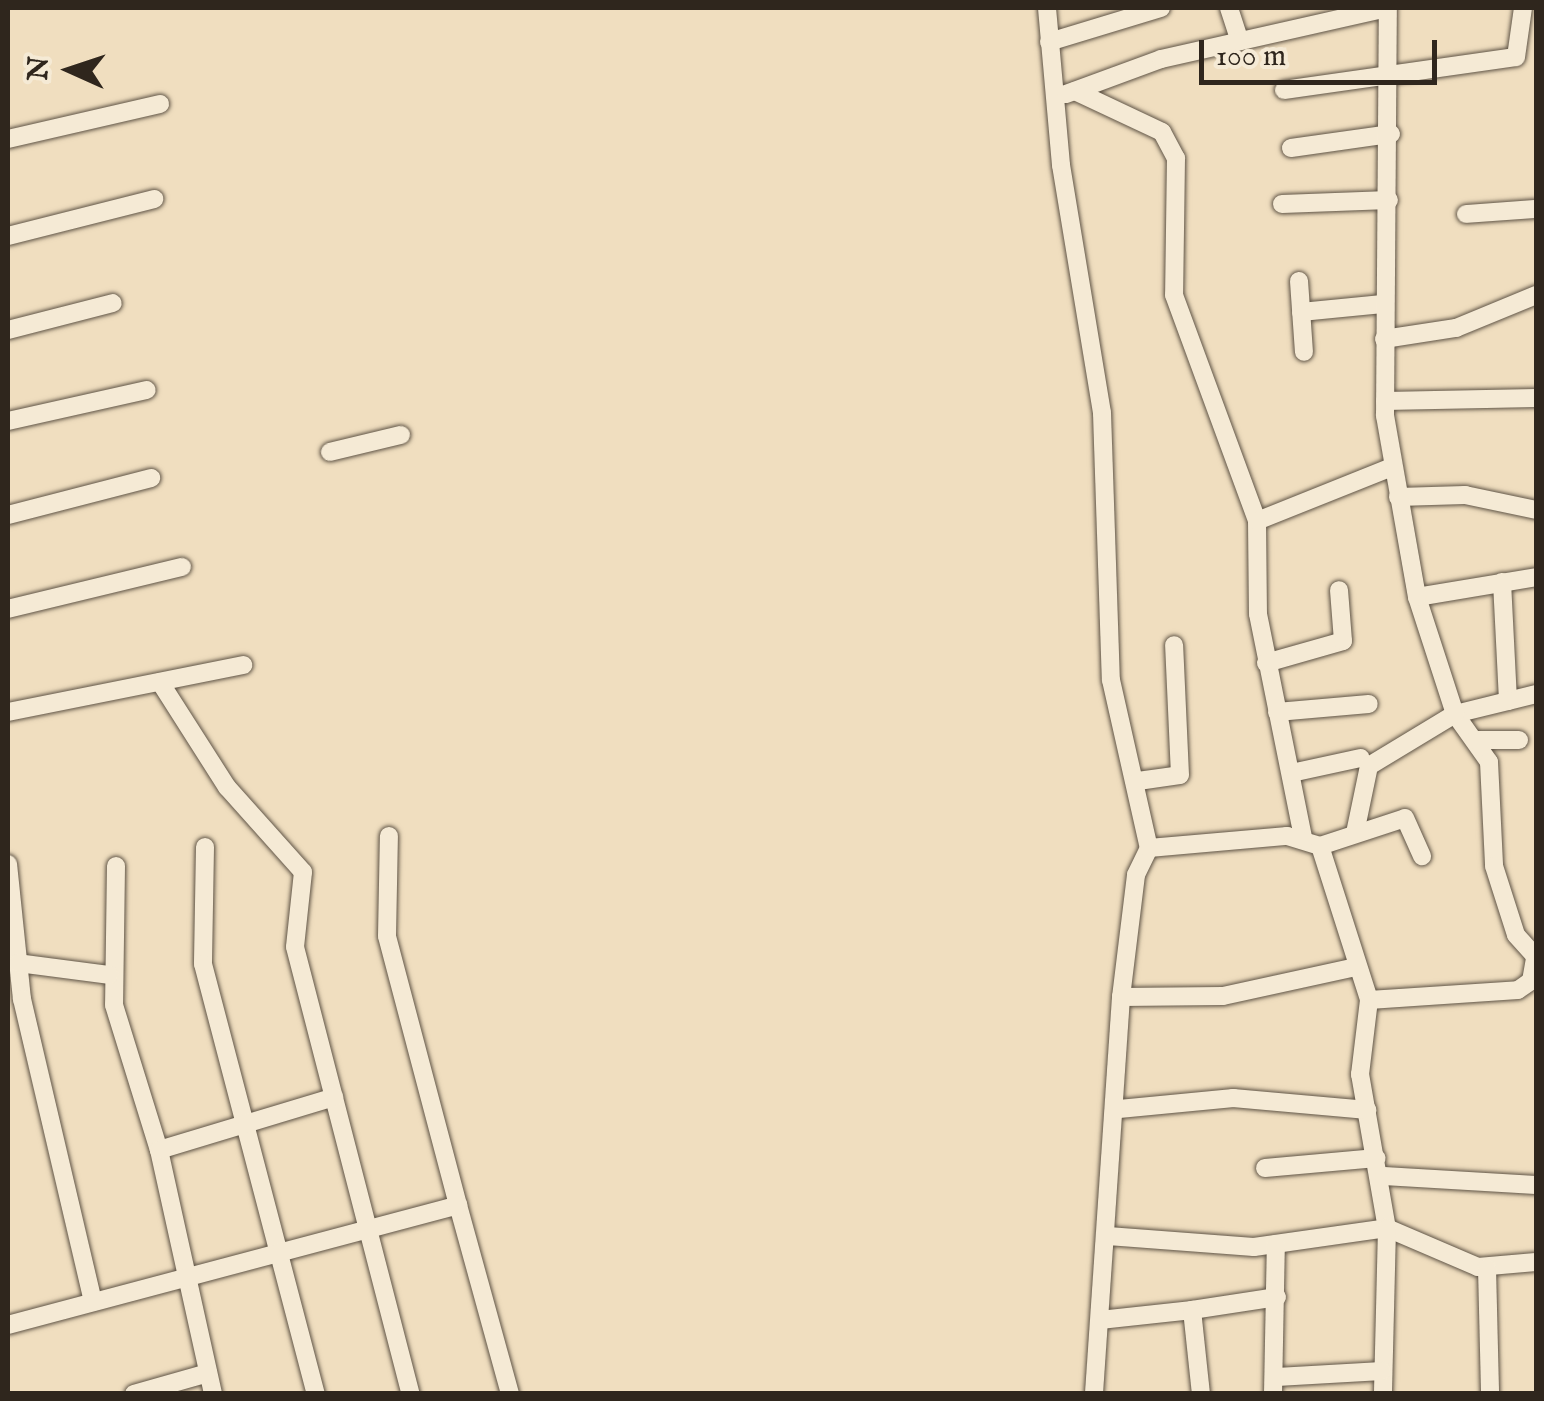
<!DOCTYPE html>
<html>
<head>
<meta charset="utf-8">
<style>
  body { margin:0 }
  #map { position:relative; width:1544px; height:1401px; overflow:hidden; background:#f0debf; font-family:"IM FELL English",serif }
  div>[style] { position:absolute }
  .roads { filter:drop-shadow(0 0 2px #5f5446) drop-shadow(0 0 2px #5f5446) }
  .minor>* { height:18px; margin:-9px; padding:0 9px; transform-origin:9px; border-radius:9px; background:#f5ead5 }
  span { translate:-50% -50%; white-space:nowrap; text-align:center; line-height:1.15; -webkit-text-stroke:10px #f5ead5; paint-order:stroke }
  .frame { position:absolute; inset:0; border:10px solid #2f261d; pointer-events:none }
  .north { position:absolute; left:20px; top:20px; width:100px; height:100px; -webkit-text-stroke:8px #f5ead5; paint-order:stroke; rotate:273deg; font-size:28px; font-weight:700; line-height:40px; text-align:center; color:#2f261d }
  .north::after { content:''; display:block; margin:auto; width:35px; height:45px; background:#2f261d; clip-path:polygon(50% 0,100% 100%,50% 72%,0 100%) }
  .scale { position:absolute; left:1199px; top:40px; width:238px; height:45px; box-sizing:border-box; border:5px solid #2f261d; border-top:0; padding-left:12px; font-size:30px; line-height:35px; white-space:nowrap; color:#2f261d; -webkit-text-stroke:8px #f5ead5; paint-order:stroke }
</style>
</head>
<body>
<div id="map">
  <div class="roads">
    <div class="minor">
      <i style="left:1047px;top:8px;width:158px;rotate:84.9deg"></i>
      <i style="left:1061px;top:165px;width:251px;rotate:80.6deg"></i>
      <i style="left:1102px;top:413px;width:267px;rotate:88.1deg"></i>
      <i style="left:1111px;top:680px;width:172px;rotate:77.3deg"></i>
      <i style="left:1149px;top:848px;width:30px;rotate:116deg"></i>
      <i style="left:1136px;top:875px;width:123px;rotate:97deg"></i>
      <i style="left:1121px;top:997px;width:398px;rotate:93.9deg"></i>
      <i style="left:1229px;top:8px;width:35px;rotate:72deg"></i>
      <i style="left:1049px;top:42px;width:117px;rotate:-16.9deg"></i>
      <i style="left:1284px;top:90px;width:234px;rotate:-8.1deg"></i>
      <i style="left:1516px;top:57px;width:49px;rotate:-81.9deg"></i>
      <i style="left:1075px;top:91px;width:96px;rotate:25.2deg"></i>
      <i style="left:1162px;top:132px;width:30px;rotate:62deg"></i>
      <i style="left:1176px;top:158px;width:137px;rotate:90.8deg"></i>
      <i style="left:1174px;top:295px;width:241px;rotate:69.8deg"></i>
      <i style="left:1257px;top:521px;width:93px;rotate:89.4deg"></i>
      <i style="left:1258px;top:614px;width:227px;rotate:78.6deg"></i>
      <i style="left:1066px;top:94px;width:101px;rotate:-20.2deg"></i>
      <i style="left:1161px;top:59px;width:232px;rotate:-12.7deg"></i>
      <i style="left:8px;top:139px;width:156px;rotate:-13deg"></i>
      <i style="left:1291px;top:148px;width:101px;rotate:-8deg"></i>
      <i style="left:1282px;top:204px;width:107px;rotate:-2.1deg"></i>
      <i style="left:1466px;top:214px;width:70px;rotate:-4.1deg"></i>
      <i style="left:8px;top:236px;width:151px;rotate:-14.2deg"></i>
      <i style="left:1299px;top:281px;width:71px;rotate:86deg"></i>
      <i style="left:1301px;top:312px;width:82px;rotate:-5.6deg"></i>
      <i style="left:8px;top:330px;width:108px;rotate:-14.4deg"></i>
      <i style="left:1384px;top:339px;width:73px;rotate:-8.7deg"></i>
      <i style="left:1456px;top:328px;width:87px;rotate:-22.4deg"></i>
      <i style="left:1385px;top:401px;width:151px;rotate:-1.1deg"></i>
      <i style="left:8px;top:421px;width:142px;rotate:-12.6deg"></i>
      <i style="left:330px;top:452px;width:73px;rotate:-13.5deg"></i>
      <i style="left:1398px;top:497px;width:67px;rotate:-1.7deg"></i>
      <i style="left:1465px;top:495px;width:73px;rotate:11.9deg"></i>
      <i style="left:8px;top:515px;width:148px;rotate:-14.5deg"></i>
      <i style="left:1257px;top:521px;width:145px;rotate:-21.8deg"></i>
      <i style="left:1502px;top:582px;width:119px;rotate:87.1deg"></i>
      <i style="left:1508px;top:701px;width:29px;rotate:-14deg"></i>
      <i style="left:1417px;top:597px;width:121px;rotate:-9.5deg"></i>
      <i style="left:8px;top:609px;width:179px;rotate:-13.6deg"></i>
      <i style="left:1266px;top:663px;width:80px;rotate:-15.9deg"></i>
      <i style="left:1343px;top:641px;width:51px;rotate:-94.5deg"></i>
      <i style="left:160px;top:682px;width:125px;rotate:57.5deg"></i>
      <i style="left:227px;top:787px;width:114px;rotate:48.2deg"></i>
      <i style="left:303px;top:872px;width:75px;rotate:96.1deg"></i>
      <i style="left:295px;top:947px;width:462px;rotate:75.5deg"></i>
      <i style="left:1508px;top:701px;width:55px;rotate:166.2deg"></i>
      <i style="left:1455px;top:714px;width:59px;rotate:54.7deg"></i>
      <i style="left:1489px;top:762px;width:104px;rotate:87.2deg"></i>
      <i style="left:1494px;top:866px;width:72px;rotate:72.3deg"></i>
      <i style="left:1516px;top:935px;width:28px;rotate:48deg"></i>
      <i style="left:8px;top:712px;width:240px;rotate:-11.3deg"></i>
      <i style="left:1277px;top:712px;width:92px;rotate:-5deg"></i>
      <i style="left:1475px;top:740px;width:44px"></i>
      <i style="left:1296px;top:772px;width:66px;rotate:-12.3deg"></i>
      <i style="left:1138px;top:781px;width:42px;rotate:-8.1deg"></i>
      <i style="left:1180px;top:775px;width:130px;rotate:-92.6deg"></i>
      <i style="left:1355px;top:833px;width:68px;rotate:-78.2deg"></i>
      <i style="left:1369px;top:766px;width:100px;rotate:-31.2deg"></i>
      <i style="left:1455px;top:714px;width:123px;rotate:-108deg"></i>
      <i style="left:1417px;top:597px;width:184px;rotate:-100deg"></i>
      <i style="left:1385px;top:416px;width:408px;rotate:-89.6deg"></i>
      <i style="left:1320px;top:846px;width:89px;rotate:-18.2deg"></i>
      <i style="left:1405px;top:818px;width:42px;rotate:65.9deg"></i>
      <i style="left:205px;top:847px;width:117px;rotate:91deg"></i>
      <i style="left:203px;top:964px;width:445px;rotate:75.3deg"></i>
      <i style="left:1149px;top:848px;width:139px;rotate:-5deg"></i>
      <i style="left:1287px;top:836px;width:34px;rotate:17deg"></i>
      <i style="left:1320px;top:846px;width:162px;rotate:72.3deg"></i>
      <i style="left:1369px;top:1000px;width:75px;rotate:96.9deg"></i>
      <i style="left:1360px;top:1074px;width:156px;rotate:80.1deg"></i>
      <i style="left:1387px;top:1228px;width:99px;rotate:23.2deg"></i>
      <i style="left:1478px;top:1267px;width:58px;rotate:-4.9deg"></i>
      <i style="left:8px;top:864px;width:136px;rotate:84.1deg"></i>
      <i style="left:22px;top:999px;width:311px;rotate:76.8deg"></i>
      <i style="left:116px;top:866px;width:139px;rotate:90.8deg"></i>
      <i style="left:114px;top:1005px;width:152px;rotate:72.8deg"></i>
      <i style="left:159px;top:1150px;width:250px;rotate:77.5deg"></i>
      <i style="left:18px;top:963px;width:92px;rotate:7.5deg"></i>
      <i style="left:1121px;top:997px;width:102px;rotate:-0.6deg"></i>
      <i style="left:1223px;top:996px;width:136px;rotate:-12.3deg"></i>
      <i style="left:1369px;top:1000px;width:149px;rotate:-3.8deg"></i>
      <i style="left:1518px;top:990px;width:16px;rotate:-35deg"></i>
      <i style="left:1531px;top:981px;width:29px;rotate:-80deg"></i>
      <i style="left:1119px;top:1109px;width:115px;rotate:-5.5deg"></i>
      <i style="left:1233px;top:1098px;width:135px;rotate:5.1deg"></i>
      <i style="left:159px;top:1150px;width:183px;rotate:-16.8deg"></i>
      <i style="left:1265px;top:1168px;width:112px;rotate:-5.1deg"></i>
      <i style="left:1384px;top:1176px;width:152px;rotate:3.4deg"></i>
      <i style="left:458px;top:1205px;width:196px;rotate:74.6deg"></i>
      <i style="left:1108px;top:1236px;width:146px;rotate:4.3deg"></i>
      <i style="left:1254px;top:1247px;width:134px;rotate:-8.1deg"></i>
      <i style="left:1387px;top:1228px;width:166px;rotate:91.4deg"></i>
      <i style="left:1487px;top:1268px;width:126px;rotate:88.6deg"></i>
      <i style="left:1192px;top:1310px;width:86px;rotate:-8.7deg"></i>
      <i style="left:1100px;top:1320px;width:93px;rotate:-6.2deg"></i>
      <i style="left:1192px;top:1310px;width:84px;rotate:83.9deg"></i>
      <i style="left:8px;top:1325px;width:466px;rotate:-14.9deg"></i>
      <i style="left:458px;top:1205px;width:278px;rotate:-104.8deg"></i>
      <i style="left:387px;top:936px;width:100px;rotate:-88.9deg"></i>
      <i style="left:1277px;top:1377px;width:105px;rotate:-3.3deg"></i>
      <i style="left:134px;top:1394px;width:77px;rotate:-15.8deg"></i>
      <i style="left:1273px;top:1394px;width:150px;rotate:-88.9deg"></i>
    </div>
  </div>
  <div class="frame"></div>
  <div class="north">N</div>
  <div class="scale">100 m</div>
</div>
</body>
</html>
